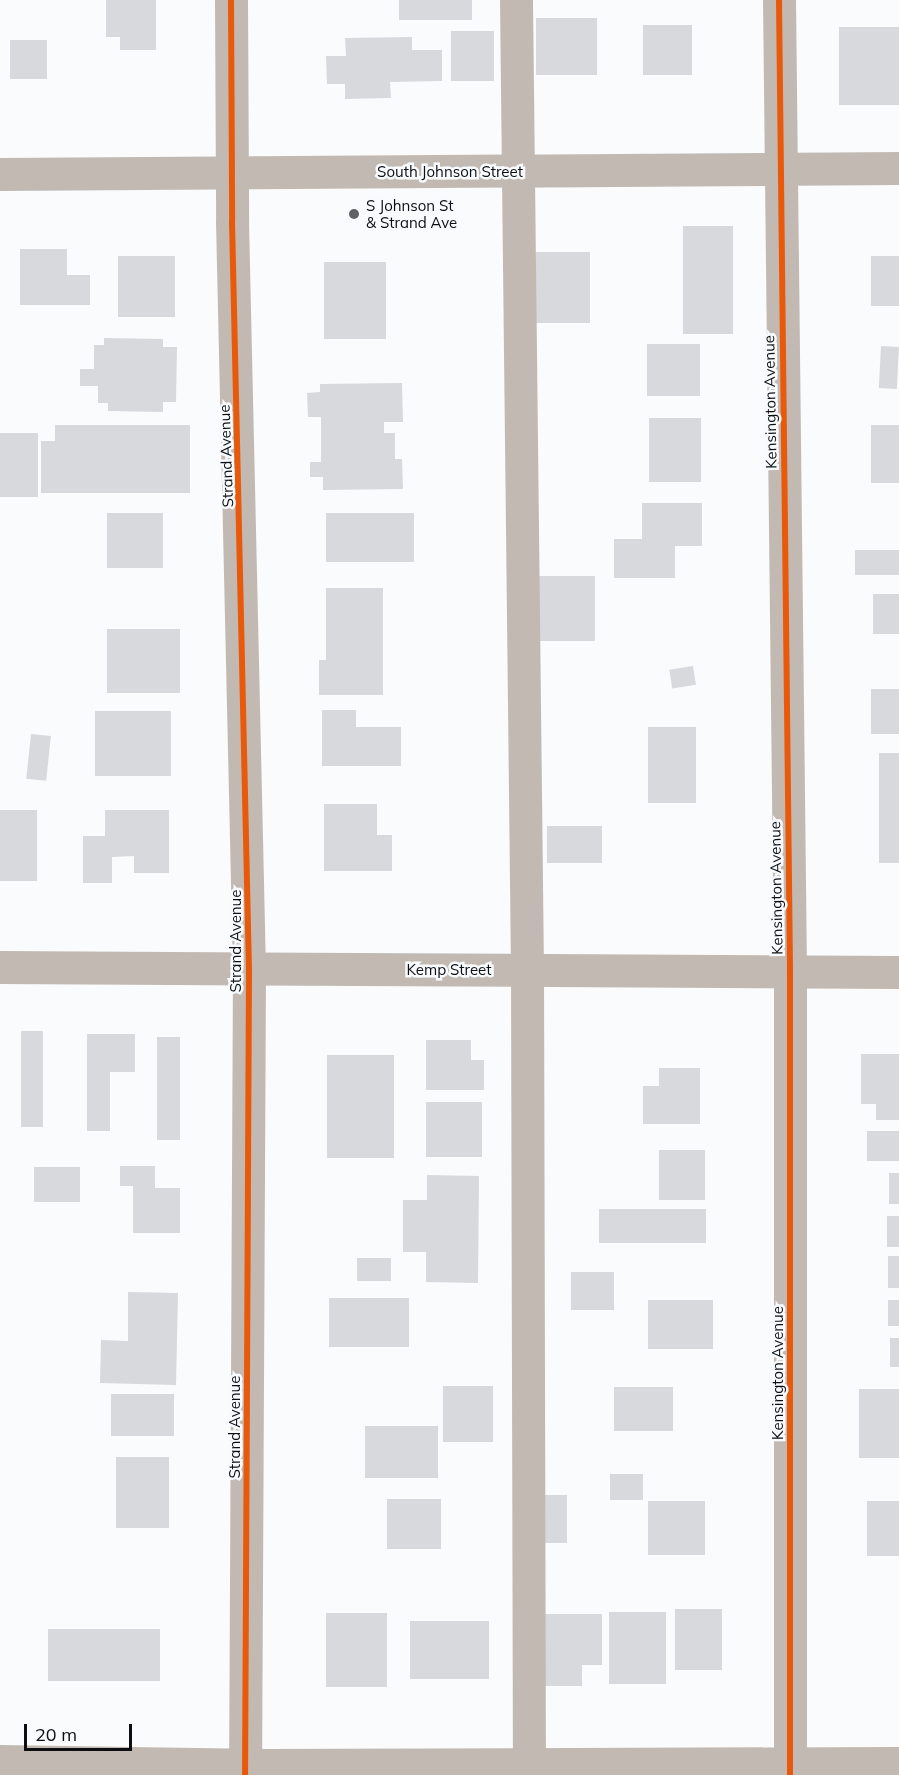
<!DOCTYPE html>
<html>
<head>
<meta charset="utf-8">
<style>
  body { margin:0 }
  #map { position:relative; width:899px; height:1775px; overflow:hidden; background:#f9fbfd; font-family:Mulish,sans-serif }
  div>[style] { position:absolute }
  .building>* { inset:0; background:#d7d9dc; transform-origin:0 0 }
  .minor>* { height:33px; margin:-16.5px; padding:0 16.5px; transform-origin:16.5px; border-radius:16.5px; background:#c2bab2 }
  .cycleway>* { height:6px; margin:-3px; padding:0 3px; transform-origin:3px; border-radius:3px; background:#e8590c }
  .dots>* { width:16px; height:16px; translate:-50% -50%; box-sizing:border-box; border:3px solid #f8fbfe; border-radius:50% }
  span { translate:-50% -50%; white-space:nowrap; text-align:center; line-height:1.15; -webkit-text-stroke:5px #f8fbfe; paint-order:stroke }
  .street-label { font-size:15px; color:#0c0e11 }
  .poi-label { font-size:15px; color:#0c0e11 }
  .left { translate:0 -50%; text-align:left }
  .scale { position:absolute; left:24px; top:1724px; width:108px; height:27px; box-sizing:border-box; border:3px solid #0c0e11; border-top:0; padding-left:8px; font-size:18px; line-height:21px; white-space:nowrap; color:#0c0e11; -webkit-text-stroke:4px #f8fbfe; paint-order:stroke }
</style>
</head>
<body>
<div id="map">
  <div class="building">
    <i style="clip-path:polygon(106px 0,156px 0,156px 50px,120px 50px,120px 37px,106px 37px)"></i>
    <i style="left:399px;top:0;width:73px;height:20px"></i>
    <i style="left:536px;top:18px;width:61px;height:57px"></i>
    <i style="left:643px;top:25px;width:49px;height:50px"></i>
    <i style="left:839px;top:27px;width:60px;height:78px"></i>
    <i style="left:451px;top:31px;width:43px;height:50px"></i>
    <i style="clip-path:polygon(412px 37px,412px 50px,442px 50px,442px 81px,390px 82px,391px 98px,345px 99px,345px 84px,327px 84px,326px 56px,346px 56px,345px 38px)"></i>
    <i style="left:10px;top:40px;width:37px;height:39px"></i>
    <i style="left:683px;top:226px;width:50px;height:108px"></i>
    <i style="clip-path:polygon(20px 249px,67px 249px,67px 275px,90px 275px,90px 305px,20px 305px)"></i>
    <i style="left:536px;top:252px;width:54px;height:71px"></i>
    <i style="left:118px;top:256px;width:57px;height:61px"></i>
    <i style="left:871px;top:256px;width:28px;height:50px"></i>
    <i style="left:324px;top:262px;width:62px;height:77px"></i>
    <i style="clip-path:polygon(104px 338px,163px 339px,163px 347px,177px 347px,176px 402px,163px 402px,163px 412px,108px 411px,108px 403px,98px 403px,98px 386px,80px 386px,80px 369px,94px 369px,94px 345px,104px 345px)"></i>
    <i style="left:647px;top:344px;width:53px;height:52px"></i>
    <i style="left:881px;top:346px;width:18px;height:42px;rotate:3deg"></i>
    <i style="clip-path:polygon(402px 383px,403px 422px,384px 422px,384px 433px,395px 433px,395px 459px,402px 459px,403px 489px,323px 490px,323px 477px,310px 477px,310px 462px,321px 462px,321px 417px,308px 417px,307px 393px,320px 392px,320px 384px)"></i>
    <i style="left:649px;top:418px;width:52px;height:64px"></i>
    <i style="clip-path:polygon(55px 425px,190px 425px,190px 493px,41px 493px,41px 441px,55px 441px)"></i>
    <i style="left:871px;top:425px;width:28px;height:58px"></i>
    <i style="left:0;top:433px;width:38px;height:64px"></i>
    <i style="clip-path:polygon(642px 503px,702px 503px,702px 546px,675px 546px,675px 578px,614px 578px,614px 539px,642px 539px)"></i>
    <i style="left:107px;top:513px;width:56px;height:55px"></i>
    <i style="left:326px;top:513px;width:88px;height:49px"></i>
    <i style="left:899px;top:550px;width:25px;height:44px;rotate:90deg"></i>
    <i style="left:536px;top:576px;width:59px;height:65px"></i>
    <i style="clip-path:polygon(326px 588px,383px 588px,383px 695px,319px 695px,319px 660px,326px 660px)"></i>
    <i style="left:873px;top:594px;width:26px;height:40px"></i>
    <i style="left:107px;top:629px;width:73px;height:64px"></i>
    <i style="left:693px;top:666px;width:19px;height:24px;rotate:81deg"></i>
    <i style="left:871px;top:689px;width:28px;height:45px"></i>
    <i style="clip-path:polygon(322px 710px,356px 710px,356px 727px,401px 727px,401px 766px,322px 766px)"></i>
    <i style="left:95px;top:711px;width:76px;height:65px"></i>
    <i style="left:648px;top:727px;width:48px;height:76px"></i>
    <i style="left:31px;top:734px;width:20px;height:45px;rotate:6deg"></i>
    <i style="left:879px;top:753px;width:20px;height:110px"></i>
    <i style="clip-path:polygon(324px 804px,377px 804px,377px 835px,392px 835px,392px 871px,324px 871px)"></i>
    <i style="left:0;top:810px;width:37px;height:71px"></i>
    <i style="clip-path:polygon(105px 810px,169px 810px,169px 873px,134px 873px,134px 856px,112px 857px,112px 883px,83px 883px,83px 836px,105px 836px)"></i>
    <i style="left:547px;top:826px;width:55px;height:37px"></i>
    <i style="left:21px;top:1031px;width:22px;height:96px"></i>
    <i style="clip-path:polygon(87px 1034px,135px 1034px,135px 1072px,110px 1072px,110px 1131px,87px 1131px)"></i>
    <i style="left:157px;top:1037px;width:23px;height:103px"></i>
    <i style="clip-path:polygon(426px 1040px,471px 1040px,471px 1060px,484px 1060px,484px 1090px,426px 1090px)"></i>
    <i style="clip-path:polygon(861px 1054px,899px 1054px,899px 1120px,876px 1120px,876px 1104px,861px 1104px)"></i>
    <i style="left:327px;top:1055px;width:67px;height:103px"></i>
    <i style="clip-path:polygon(659px 1068px,700px 1068px,700px 1124px,643px 1124px,643px 1086px,659px 1086px)"></i>
    <i style="left:426px;top:1102px;width:56px;height:55px"></i>
    <i style="left:867px;top:1131px;width:32px;height:30px"></i>
    <i style="left:659px;top:1150px;width:46px;height:50px"></i>
    <i style="clip-path:polygon(120px 1166px,155px 1166px,155px 1188px,180px 1188px,180px 1233px,133px 1233px,133px 1186px,120px 1186px)"></i>
    <i style="left:34px;top:1167px;width:46px;height:35px"></i>
    <i style="left:889px;top:1173px;width:10px;height:31px"></i>
    <i style="clip-path:polygon(427px 1175px,479px 1176px,478px 1283px,426px 1282px,426px 1252px,403px 1252px,403px 1200px,427px 1200px)"></i>
    <i style="left:599px;top:1209px;width:107px;height:34px"></i>
    <i style="left:887px;top:1216px;width:12px;height:31px"></i>
    <i style="left:888px;top:1256px;width:11px;height:32px"></i>
    <i style="left:357px;top:1258px;width:34px;height:23px"></i>
    <i style="left:571px;top:1272px;width:43px;height:38px"></i>
    <i style="clip-path:polygon(128px 1292px,178px 1293px,176px 1385px,100px 1383px,101px 1340px,128px 1341px)"></i>
    <i style="left:329px;top:1298px;width:80px;height:49px"></i>
    <i style="left:648px;top:1300px;width:65px;height:49px"></i>
    <i style="left:888px;top:1300px;width:11px;height:26px"></i>
    <i style="left:890px;top:1338px;width:9px;height:29px"></i>
    <i style="left:443px;top:1386px;width:50px;height:56px"></i>
    <i style="left:614px;top:1387px;width:59px;height:44px"></i>
    <i style="left:859px;top:1389px;width:40px;height:69px"></i>
    <i style="left:111px;top:1394px;width:63px;height:42px"></i>
    <i style="left:365px;top:1426px;width:73px;height:52px"></i>
    <i style="left:116px;top:1457px;width:53px;height:71px"></i>
    <i style="left:610px;top:1474px;width:33px;height:26px"></i>
    <i style="left:545px;top:1495px;width:22px;height:48px"></i>
    <i style="left:387px;top:1499px;width:54px;height:50px"></i>
    <i style="left:648px;top:1501px;width:57px;height:54px"></i>
    <i style="left:867px;top:1501px;width:32px;height:55px"></i>
    <i style="left:675px;top:1609px;width:47px;height:61px"></i>
    <i style="left:609px;top:1612px;width:57px;height:72px"></i>
    <i style="left:326px;top:1613px;width:61px;height:74px"></i>
    <i style="clip-path:polygon(542px 1614px,602px 1614px,602px 1665px,582px 1665px,582px 1686px,542px 1686px)"></i>
    <i style="left:410px;top:1621px;width:79px;height:58px"></i>
    <i style="left:48px;top:1629px;width:112px;height:52px"></i>
  </div>
  <div class="minor">
    <i style="left:231px;top:0;width:221px;rotate:89.7deg"></i>
    <i style="left:232px;top:221px;width:749px;rotate:88.7deg"></i>
    <i style="left:249px;top:970px;width:805px;rotate:90.28deg"></i>
    <i style="left:516px;top:0;width:970px;rotate:89.35deg"></i>
    <i style="left:527px;top:970px;width:805px;rotate:89.86deg"></i>
    <i style="left:779px;top:0;width:972px;rotate:89.35deg"></i>
    <i style="left:790px;top:972px;width:803px;rotate:90deg"></i>
    <i style="left:0;top:174px;width:899px;rotate:-0.38deg"></i>
    <i style="left:0;top:967px;width:899px;rotate:0.32deg"></i>
    <i style="left:0;top:1761px;width:245px;rotate:0.9deg"></i>
    <i style="left:245px;top:1765px;width:654px;rotate:-0.18deg"></i>
  </div>
  <div class="cycleway">
    <i style="left:231px;top:0;width:221px;rotate:89.7deg"></i>
    <i style="left:232px;top:221px;width:749px;rotate:88.7deg"></i>
    <i style="left:249px;top:970px;width:805px;rotate:90.28deg"></i>
    <i style="left:779px;top:0;width:972px;rotate:89.35deg"></i>
    <i style="left:790px;top:972px;width:803px;rotate:90deg"></i>
  </div>
  <div class="dots">
    <i style="left:354px;top:214px;background:#5f6164"></i>
  </div>
  <div class="street-label">
    <span style="left:450px;top:172px">South Johnson Street</span>
    <span style="left:770px;top:402px;rotate:-91deg">Kensington Avenue</span>
    <span style="left:226px;top:456px;rotate:-92deg">Strand Avenue</span>
    <span style="left:776px;top:888px;rotate:-91deg">Kensington Avenue</span>
    <span style="left:236px;top:941px;rotate:-90deg">Strand Avenue</span>
    <span style="left:449px;top:970px">Kemp Street</span>
    <span style="left:778px;top:1373px;rotate:-90deg">Kensington Avenue</span>
    <span style="left:235px;top:1427px;rotate:-90deg">Strand Avenue</span>
  </div>
  <div class="poi-label">
    <span class="left" style="left:366px;top:214px">S Johnson St<br>&amp; Strand Ave</span>
  </div>
  <div class="scale">20 m</div>
</div>
</body>
</html>
